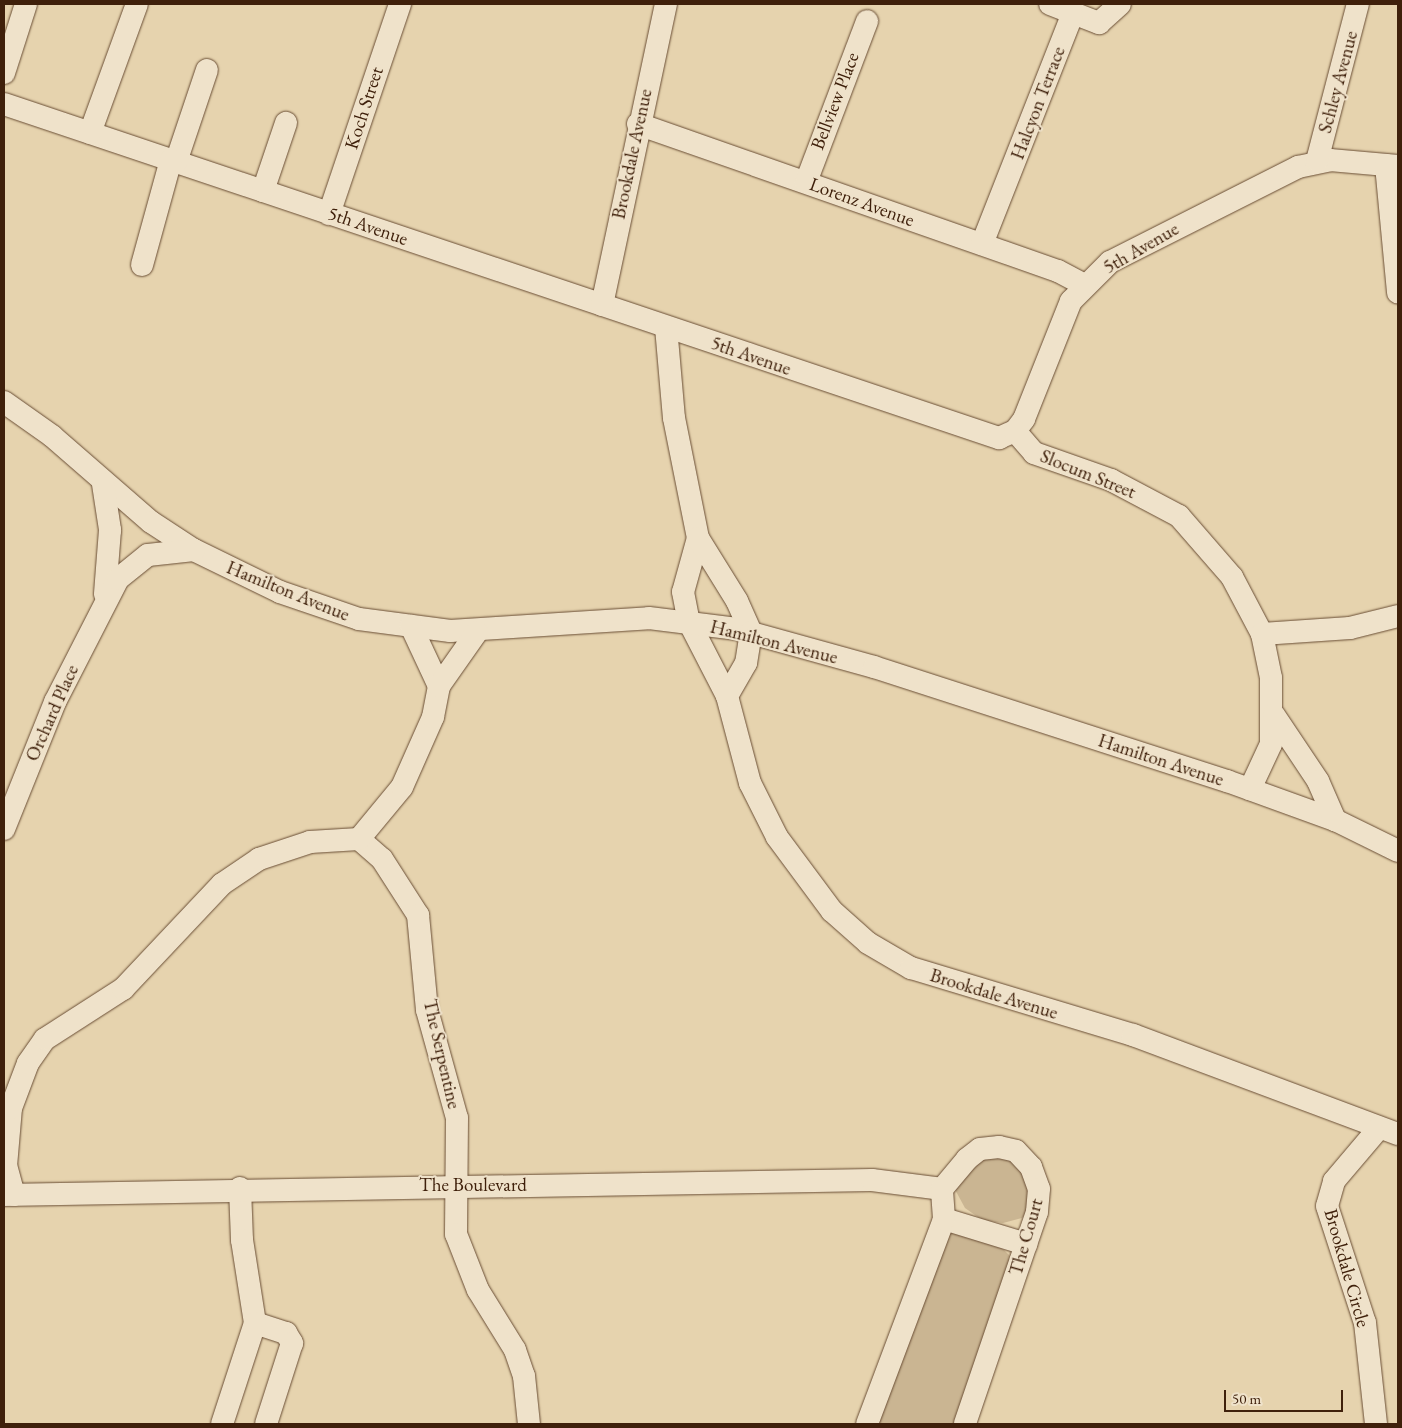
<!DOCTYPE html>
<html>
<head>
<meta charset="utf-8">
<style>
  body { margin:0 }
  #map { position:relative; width:1402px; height:1428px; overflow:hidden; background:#e6d3ae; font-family:"EB Garamond",serif }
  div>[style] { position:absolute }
  .green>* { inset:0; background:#cab592 }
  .roads { filter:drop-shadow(0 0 1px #694d34) drop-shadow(0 0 1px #694d34) }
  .minor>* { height:22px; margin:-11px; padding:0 11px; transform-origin:11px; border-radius:11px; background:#efe2ca }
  span { translate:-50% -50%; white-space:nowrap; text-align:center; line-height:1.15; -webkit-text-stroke:4px #efe2ca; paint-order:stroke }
  .street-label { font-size:19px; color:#3f200b }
  .frame { position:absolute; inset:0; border:5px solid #3f200b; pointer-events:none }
  .scale { position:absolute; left:1224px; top:1390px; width:119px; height:22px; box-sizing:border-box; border:2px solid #3f200b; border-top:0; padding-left:6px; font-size:15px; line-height:18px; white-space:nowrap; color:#3f200b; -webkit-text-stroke:4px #efe2ca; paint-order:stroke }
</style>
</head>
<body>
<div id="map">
  <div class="green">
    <i style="clip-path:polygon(998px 1155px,1026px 1169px,1030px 1208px,1022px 1218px,1003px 1223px,982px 1220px,965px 1208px,952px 1184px,977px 1161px)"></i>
    <i style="clip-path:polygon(954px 1230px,1001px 1247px,1010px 1256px,1010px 1268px,956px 1424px,875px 1424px,939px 1242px)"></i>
  </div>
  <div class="roads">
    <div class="minor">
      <i style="left:1050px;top:4px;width:53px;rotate:21.2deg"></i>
      <i style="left:1099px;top:23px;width:28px;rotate:-42deg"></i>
      <i style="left:4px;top:73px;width:72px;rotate:-72.3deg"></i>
      <i style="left:4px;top:104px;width:1050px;rotate:18.56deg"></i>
      <i style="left:999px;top:438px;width:17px;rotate:-24deg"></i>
      <i style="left:1015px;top:431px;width:15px;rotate:-53deg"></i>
      <i style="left:1024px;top:419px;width:127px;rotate:-68.3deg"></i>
      <i style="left:1071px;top:301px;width:55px;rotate:-45deg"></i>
      <i style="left:1110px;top:262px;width:211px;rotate:-26.8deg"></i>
      <i style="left:1298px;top:167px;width:33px;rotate:-12deg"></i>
      <i style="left:1330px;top:160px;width:68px;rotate:5deg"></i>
      <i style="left:638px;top:124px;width:445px;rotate:19.3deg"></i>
      <i style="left:1058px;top:271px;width:30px;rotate:28deg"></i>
      <i style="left:90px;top:133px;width:137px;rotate:-70deg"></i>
      <i style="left:1317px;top:161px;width:162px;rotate:-75.4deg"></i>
      <i style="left:176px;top:162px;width:97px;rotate:-71.4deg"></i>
      <i style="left:1386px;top:165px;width:128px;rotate:84.6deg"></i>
      <i style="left:806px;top:182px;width:172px;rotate:-69.2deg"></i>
      <i style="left:263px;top:191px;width:72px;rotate:-71.3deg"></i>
      <i style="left:329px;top:214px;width:222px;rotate:-71.3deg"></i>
      <i style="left:982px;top:244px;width:246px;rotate:-68.5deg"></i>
      <i style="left:142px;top:265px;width:109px;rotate:-74.6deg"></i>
      <i style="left:602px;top:305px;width:308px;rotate:-78deg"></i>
      <i style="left:666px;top:327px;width:91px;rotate:85deg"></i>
      <i style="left:674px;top:418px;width:122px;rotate:78.7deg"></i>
      <i style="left:698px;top:538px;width:56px;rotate:105.5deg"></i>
      <i style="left:683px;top:592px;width:31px;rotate:79deg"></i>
      <i style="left:689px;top:622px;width:83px;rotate:62.8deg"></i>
      <i style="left:727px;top:696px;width:90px;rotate:75.2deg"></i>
      <i style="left:750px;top:783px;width:60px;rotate:63.4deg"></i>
      <i style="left:777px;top:837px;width:92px;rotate:53.4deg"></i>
      <i style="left:832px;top:911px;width:48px;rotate:41.6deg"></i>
      <i style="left:868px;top:943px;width:50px;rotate:30.2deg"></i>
      <i style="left:911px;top:968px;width:232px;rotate:16.8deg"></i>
      <i style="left:1133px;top:1035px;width:283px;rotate:20.5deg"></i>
      <i style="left:4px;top:402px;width:59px;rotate:35.3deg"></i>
      <i style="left:52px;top:436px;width:131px;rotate:41deg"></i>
      <i style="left:151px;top:522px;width:51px;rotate:33.1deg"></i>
      <i style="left:194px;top:550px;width:96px;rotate:26deg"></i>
      <i style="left:280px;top:592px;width:83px;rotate:18.9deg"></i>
      <i style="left:359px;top:619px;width:92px;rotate:7.5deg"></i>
      <i style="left:450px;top:631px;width:199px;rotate:-3.7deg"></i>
      <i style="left:649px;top:618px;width:89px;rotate:7.1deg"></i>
      <i style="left:737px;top:629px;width:142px;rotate:15.5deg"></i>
      <i style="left:874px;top:667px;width:371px;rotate:17.9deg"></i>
      <i style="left:1227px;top:781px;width:115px;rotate:19.9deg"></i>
      <i style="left:1335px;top:820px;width:70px;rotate:26.2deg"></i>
      <i style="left:1015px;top:431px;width:29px;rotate:49deg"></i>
      <i style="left:1034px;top:453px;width:82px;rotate:19.3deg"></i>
      <i style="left:1111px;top:480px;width:77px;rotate:27.9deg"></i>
      <i style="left:1179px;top:516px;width:81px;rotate:49deg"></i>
      <i style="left:1232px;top:577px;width:64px;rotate:62.2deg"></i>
      <i style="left:1262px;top:634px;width:45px;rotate:78.4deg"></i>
      <i style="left:1271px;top:678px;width:66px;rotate:90deg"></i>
      <i style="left:1271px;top:744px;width:50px;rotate:115deg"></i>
      <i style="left:103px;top:484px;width:47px;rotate:81.3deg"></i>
      <i style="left:110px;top:530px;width:64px;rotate:94.5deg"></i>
      <i style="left:698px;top:538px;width:74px;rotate:58.2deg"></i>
      <i style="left:737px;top:601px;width:34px;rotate:66deg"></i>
      <i style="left:751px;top:632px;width:31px;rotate:99deg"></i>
      <i style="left:746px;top:663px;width:38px;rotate:120deg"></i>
      <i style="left:411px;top:626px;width:66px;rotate:65deg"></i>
      <i style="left:1262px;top:634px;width:88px;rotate:-3.9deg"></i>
      <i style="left:1350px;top:628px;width:49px;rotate:-14deg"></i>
      <i style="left:1274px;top:715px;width:79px;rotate:56.3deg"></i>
      <i style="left:1318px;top:781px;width:43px;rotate:66.4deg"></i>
      <i style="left:4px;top:829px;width:137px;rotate:-68.1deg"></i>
      <i style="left:55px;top:702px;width:138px;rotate:-62.9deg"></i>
      <i style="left:118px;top:579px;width:38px;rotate:-39deg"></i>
      <i style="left:148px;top:555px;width:46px;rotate:-6.2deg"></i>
      <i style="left:359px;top:839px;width:30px;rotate:41deg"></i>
      <i style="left:382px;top:859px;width:67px;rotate:57.3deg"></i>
      <i style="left:418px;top:915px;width:95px;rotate:84.6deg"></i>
      <i style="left:427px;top:1010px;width:112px;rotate:74.5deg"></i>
      <i style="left:457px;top:1118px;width:116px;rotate:90.5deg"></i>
      <i style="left:456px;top:1234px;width:60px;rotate:68.6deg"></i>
      <i style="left:478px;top:1290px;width:70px;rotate:58.3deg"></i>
      <i style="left:515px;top:1350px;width:28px;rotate:71deg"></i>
      <i style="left:524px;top:1376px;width:48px;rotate:84.1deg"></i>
      <i style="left:240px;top:1188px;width:52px;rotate:87.8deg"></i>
      <i style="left:242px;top:1240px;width:84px;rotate:81.1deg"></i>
      <i style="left:255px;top:1323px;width:33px;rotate:18deg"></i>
      <i style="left:286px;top:1333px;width:12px;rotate:59deg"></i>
      <i style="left:292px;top:1343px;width:85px;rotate:107.8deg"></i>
      <i style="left:4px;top:1195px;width:868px;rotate:-0.99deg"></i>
      <i style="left:872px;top:1180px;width:71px;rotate:7.3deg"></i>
      <i style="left:14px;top:1195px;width:30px;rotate:-105deg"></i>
      <i style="left:6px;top:1166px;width:58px;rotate:-85.1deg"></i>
      <i style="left:11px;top:1108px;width:48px;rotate:-69.3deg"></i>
      <i style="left:28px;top:1063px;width:29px;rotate:-55deg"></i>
      <i style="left:45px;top:1039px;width:93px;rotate:-32.7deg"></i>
      <i style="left:123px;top:989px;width:144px;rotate:-46.7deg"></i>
      <i style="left:222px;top:884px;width:45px;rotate:-34deg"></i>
      <i style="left:259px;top:859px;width:54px;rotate:-18.4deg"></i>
      <i style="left:310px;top:842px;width:49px;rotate:-3.5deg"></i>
      <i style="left:359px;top:839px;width:67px;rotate:-50.4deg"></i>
      <i style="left:402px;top:787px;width:77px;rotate:-66.1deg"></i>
      <i style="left:433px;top:717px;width:32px;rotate:-79deg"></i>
      <i style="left:439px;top:686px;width:66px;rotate:-54.9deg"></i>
      <i style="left:944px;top:1219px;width:86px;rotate:17deg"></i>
      <i style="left:222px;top:1424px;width:106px;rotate:-71.9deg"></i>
      <i style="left:867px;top:1424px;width:219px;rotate:-69.4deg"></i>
      <i style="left:944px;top:1219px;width:30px;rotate:-94deg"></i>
      <i style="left:942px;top:1189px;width:39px;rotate:-50deg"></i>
      <i style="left:967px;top:1159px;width:16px;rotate:-38deg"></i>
      <i style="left:980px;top:1149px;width:19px;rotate:-6deg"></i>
      <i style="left:999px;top:1147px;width:17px;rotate:13deg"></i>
      <i style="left:1016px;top:1151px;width:22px;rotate:47deg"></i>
      <i style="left:1031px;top:1167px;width:23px;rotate:70deg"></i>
      <i style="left:1039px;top:1189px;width:23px;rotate:95deg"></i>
      <i style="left:1037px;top:1212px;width:224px;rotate:108.8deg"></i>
      <i style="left:1376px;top:1424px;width:102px;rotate:-96.2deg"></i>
      <i style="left:1365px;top:1323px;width:123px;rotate:-108deg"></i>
      <i style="left:1327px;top:1206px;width:26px;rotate:-74deg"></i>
      <i style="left:1334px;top:1181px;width:70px;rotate:-49.7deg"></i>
    </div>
  </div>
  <div class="street-label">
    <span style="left:1338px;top:82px;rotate:-75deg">Schley Avenue</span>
    <span style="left:835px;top:101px;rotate:-69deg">Bellview Place</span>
    <span style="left:1038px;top:103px;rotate:-69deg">Halcyon Terrace</span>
    <span style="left:364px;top:108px;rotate:-72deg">Koch Street</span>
    <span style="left:632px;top:154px;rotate:-78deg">Brookdale Avenue</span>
    <span style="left:862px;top:202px;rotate:20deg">Lorenz Avenue</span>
    <span style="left:368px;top:226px;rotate:19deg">5th Avenue</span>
    <span style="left:1141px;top:248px;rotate:-30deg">5th Avenue</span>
    <span style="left:751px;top:356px;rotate:19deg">5th Avenue</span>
    <span style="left:1088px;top:474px;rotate:22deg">Slocum Street</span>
    <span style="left:288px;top:591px;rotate:22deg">Hamilton Avenue</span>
    <span style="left:774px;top:642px;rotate:14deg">Hamilton Avenue</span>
    <span style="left:52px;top:713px;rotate:-66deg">Orchard Place</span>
    <span style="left:1161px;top:760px;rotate:18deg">Hamilton Avenue</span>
    <span style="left:994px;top:994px;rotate:17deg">Brookdale Avenue</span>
    <span style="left:442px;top:1054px;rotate:77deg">The Serpentine</span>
    <span style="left:473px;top:1185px">The Boulevard</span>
    <span style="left:1026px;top:1237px;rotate:-74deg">The Court</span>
    <span style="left:1347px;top:1268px;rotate:74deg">Brookdale Circle</span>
  </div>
  <div class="frame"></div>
  <div class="scale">50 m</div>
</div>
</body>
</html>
